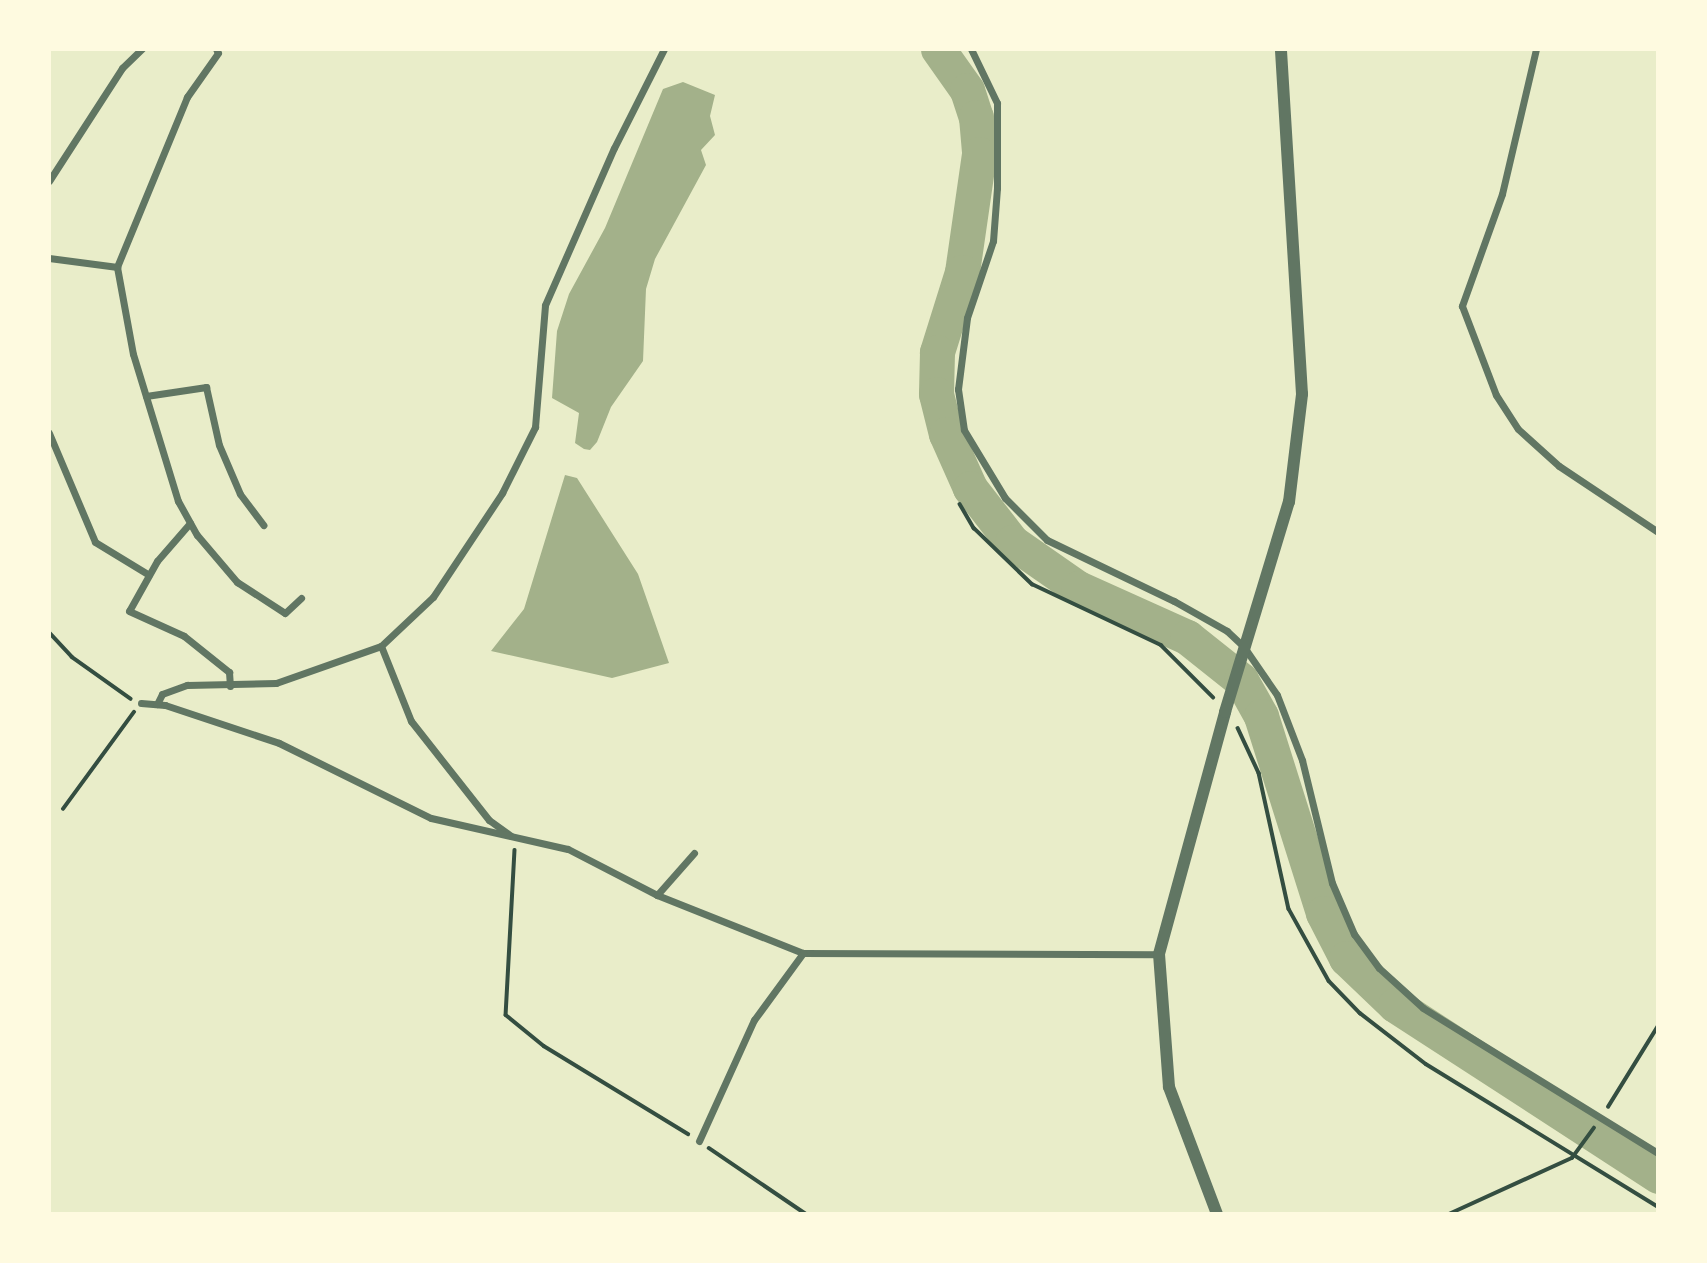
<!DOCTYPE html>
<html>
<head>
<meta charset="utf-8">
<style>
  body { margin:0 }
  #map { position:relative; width:1707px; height:1263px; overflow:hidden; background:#e9edc9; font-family:"Space Grotesk",sans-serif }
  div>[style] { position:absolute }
  .water>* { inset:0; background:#a3b18a }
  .river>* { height:35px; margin:-17.5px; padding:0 17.5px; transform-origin:17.5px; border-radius:17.5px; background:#a3b18a }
  .path>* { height:3.5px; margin:-1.75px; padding:0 1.75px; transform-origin:1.75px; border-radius:1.75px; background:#344e41 }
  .minor>* { height:7px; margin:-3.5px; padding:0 3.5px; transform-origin:3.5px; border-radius:3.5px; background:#617663 }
  .tertiary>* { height:12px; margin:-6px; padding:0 6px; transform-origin:6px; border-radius:6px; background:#617663 }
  span { translate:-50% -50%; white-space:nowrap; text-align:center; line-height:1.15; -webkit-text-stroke:6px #fefae0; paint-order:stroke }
  .frame { position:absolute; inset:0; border:51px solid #fefae0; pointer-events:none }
</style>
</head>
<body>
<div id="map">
  <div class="water">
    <i style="clip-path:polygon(683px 82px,715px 95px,710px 116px,715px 135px,701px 150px,706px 165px,655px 259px,646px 289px,643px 361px,611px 407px,597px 442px,590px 450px,584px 449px,575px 443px,579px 413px,552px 398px,557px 331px,569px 294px,605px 228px,663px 89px)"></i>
    <i style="clip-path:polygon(565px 475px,577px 478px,638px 574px,669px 663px,612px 678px,491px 651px,524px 609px)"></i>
  </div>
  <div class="river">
    <i style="left:938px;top:49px;width:50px;rotate:54.7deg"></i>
    <i style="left:967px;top:90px;width:28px;rotate:72deg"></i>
    <i style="left:976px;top:117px;width:37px;rotate:85deg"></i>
    <i style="left:979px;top:154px;width:119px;rotate:98.2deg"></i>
    <i style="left:962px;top:272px;width:84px;rotate:107.4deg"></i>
    <i style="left:937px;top:352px;width:42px;rotate:91.4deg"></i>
    <i style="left:936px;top:394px;width:41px;rotate:76deg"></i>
    <i style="left:946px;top:434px;width:59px;rotate:66deg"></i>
    <i style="left:970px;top:488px;width:68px;rotate:52.1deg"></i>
    <i style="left:1012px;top:542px;width:80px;rotate:34.9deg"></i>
    <i style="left:1078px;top:588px;width:120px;rotate:24.2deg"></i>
    <i style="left:1187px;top:637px;width:69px;rotate:38.5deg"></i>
    <i style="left:1241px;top:680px;width:41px;rotate:60.9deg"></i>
    <i style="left:1261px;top:716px;width:207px;rotate:72.5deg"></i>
    <i style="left:1323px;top:913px;width:51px;rotate:62.9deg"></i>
    <i style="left:1346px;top:958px;width:68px;rotate:43.8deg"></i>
    <i style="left:1395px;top:1005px;width:314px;rotate:33deg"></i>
  </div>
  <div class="path">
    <i style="left:960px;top:504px;width:28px;rotate:60deg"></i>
    <i style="left:974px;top:528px;width:81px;rotate:44deg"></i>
    <i style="left:1032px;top:584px;width:143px;rotate:25.3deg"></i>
    <i style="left:1161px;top:645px;width:74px;rotate:45deg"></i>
    <i style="left:49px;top:632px;width:34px;rotate:47deg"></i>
    <i style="left:72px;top:657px;width:72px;rotate:35.4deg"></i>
    <i style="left:1238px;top:728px;width:50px;rotate:65deg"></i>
    <i style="left:1259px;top:773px;width:139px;rotate:77.6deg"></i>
    <i style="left:1289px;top:909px;width:82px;rotate:60.9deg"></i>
    <i style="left:1329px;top:981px;width:45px;rotate:45.9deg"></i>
    <i style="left:1360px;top:1013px;width:83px;rotate:37.7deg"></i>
    <i style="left:1426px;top:1064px;width:273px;rotate:31.6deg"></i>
    <i style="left:63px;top:809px;width:120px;rotate:-53.8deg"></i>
    <i style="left:515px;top:850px;width:165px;rotate:93.1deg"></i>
    <i style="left:506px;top:1015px;width:49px;rotate:39.2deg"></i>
    <i style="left:544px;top:1046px;width:169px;rotate:31.4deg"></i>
    <i style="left:1608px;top:1107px;width:95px;rotate:-58.3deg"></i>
    <i style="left:709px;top:1148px;width:117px;rotate:34.2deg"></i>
    <i style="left:1449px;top:1214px;width:135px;rotate:-24.5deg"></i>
    <i style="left:1572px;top:1158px;width:37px;rotate:-54deg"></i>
  </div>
  <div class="minor">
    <i style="left:216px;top:49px;width:4px;rotate:63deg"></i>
    <i style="left:218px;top:53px;width:54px;rotate:125.2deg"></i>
    <i style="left:187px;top:97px;width:184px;rotate:112.4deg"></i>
    <i style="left:117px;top:267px;width:88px;rotate:79.6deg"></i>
    <i style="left:133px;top:354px;width:154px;rotate:73deg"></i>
    <i style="left:178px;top:501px;width:39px;rotate:61deg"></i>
    <i style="left:197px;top:535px;width:62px;rotate:49.6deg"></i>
    <i style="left:237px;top:582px;width:57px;rotate:32.9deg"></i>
    <i style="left:285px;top:613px;width:22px;rotate:-43deg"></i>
    <i style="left:971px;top:49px;width:60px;rotate:64.3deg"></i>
    <i style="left:997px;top:103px;width:85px;rotate:90deg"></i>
    <i style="left:997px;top:188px;width:53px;rotate:94.3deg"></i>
    <i style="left:993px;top:241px;width:81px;rotate:108.7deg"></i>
    <i style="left:967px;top:318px;width:72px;rotate:97.2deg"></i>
    <i style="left:958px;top:389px;width:41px;rotate:81.7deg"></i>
    <i style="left:964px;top:430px;width:79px;rotate:58.9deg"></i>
    <i style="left:1005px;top:498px;width:59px;rotate:45deg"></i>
    <i style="left:1047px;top:540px;width:141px;rotate:25.7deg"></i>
    <i style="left:1174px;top:601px;width:61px;rotate:29.5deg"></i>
    <i style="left:1227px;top:631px;width:23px;rotate:43deg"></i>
    <i style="left:1244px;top:647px;width:58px;rotate:55.5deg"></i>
    <i style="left:1277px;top:695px;width:70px;rotate:69deg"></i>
    <i style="left:1302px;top:760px;width:127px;rotate:76.3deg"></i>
    <i style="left:1332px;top:883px;width:56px;rotate:66.7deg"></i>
    <i style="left:1354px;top:934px;width:42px;rotate:53.7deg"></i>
    <i style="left:1379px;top:968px;width:59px;rotate:42.3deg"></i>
    <i style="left:1423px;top:1008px;width:276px;rotate:31.7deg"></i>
    <i style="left:1536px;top:49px;width:149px;rotate:103.2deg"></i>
    <i style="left:1502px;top:194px;width:119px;rotate:109.7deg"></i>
    <i style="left:1462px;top:306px;width:95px;rotate:69.1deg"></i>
    <i style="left:1496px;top:395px;width:40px;rotate:57.1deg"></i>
    <i style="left:1518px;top:429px;width:55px;rotate:42.1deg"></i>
    <i style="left:1559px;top:466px;width:119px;rotate:33.7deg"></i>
    <i style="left:49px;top:181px;width:135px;rotate:-57.1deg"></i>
    <i style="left:122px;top:68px;width:28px;rotate:-44deg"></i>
    <i style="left:49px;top:258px;width:69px;rotate:7.5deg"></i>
    <i style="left:146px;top:396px;width:61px;rotate:-8.5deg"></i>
    <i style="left:206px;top:387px;width:59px;rotate:77.4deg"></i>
    <i style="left:219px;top:445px;width:53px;rotate:66.8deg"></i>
    <i style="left:240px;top:494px;width:39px;rotate:53deg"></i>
    <i style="left:49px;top:433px;width:118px;rotate:67.1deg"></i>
    <i style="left:95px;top:542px;width:63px;rotate:31.4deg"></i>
    <i style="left:190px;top:523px;width:50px;rotate:131deg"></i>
    <i style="left:157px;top:561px;width:57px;rotate:119.2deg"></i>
    <i style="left:129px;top:611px;width:60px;rotate:24.4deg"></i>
    <i style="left:184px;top:636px;width:58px;rotate:38.7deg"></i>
    <i style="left:229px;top:672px;width:14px;rotate:86deg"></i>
    <i style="left:381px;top:646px;width:81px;rotate:68.2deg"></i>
    <i style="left:411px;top:721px;width:126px;rotate:51.8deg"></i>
    <i style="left:489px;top:820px;width:27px;rotate:36deg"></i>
    <i style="left:141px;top:703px;width:24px;rotate:5deg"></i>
    <i style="left:165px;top:705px;width:120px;rotate:18.4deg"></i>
    <i style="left:279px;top:743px;width:169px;rotate:26.3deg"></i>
    <i style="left:431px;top:818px;width:140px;rotate:12.8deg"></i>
    <i style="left:568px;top:849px;width:100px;rotate:27.3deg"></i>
    <i style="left:657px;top:895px;width:157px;rotate:21.7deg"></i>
    <i style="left:803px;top:953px;width:356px;rotate:0.2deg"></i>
    <i style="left:157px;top:704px;width:11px;rotate:-63deg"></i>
    <i style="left:162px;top:694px;width:27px;rotate:-20deg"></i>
    <i style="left:187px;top:685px;width:89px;rotate:-1.3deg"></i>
    <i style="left:276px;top:683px;width:111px;rotate:-19.4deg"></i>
    <i style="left:381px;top:646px;width:71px;rotate:-43.3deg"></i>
    <i style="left:433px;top:597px;width:125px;rotate:-56.4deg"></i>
    <i style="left:502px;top:493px;width:74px;rotate:-63.4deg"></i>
    <i style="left:535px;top:427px;width:122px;rotate:-85.3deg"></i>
    <i style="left:545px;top:305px;width:171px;rotate:-66.3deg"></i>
    <i style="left:614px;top:148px;width:111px;rotate:-63.2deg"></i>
    <i style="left:657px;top:895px;width:56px;rotate:-48.6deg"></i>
    <i style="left:699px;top:1141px;width:133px;rotate:-65.6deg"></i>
    <i style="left:754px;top:1020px;width:83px;rotate:-53.8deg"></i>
  </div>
  <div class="tertiary">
    <i style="left:1217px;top:1214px;width:136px;rotate:-110.7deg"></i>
    <i style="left:1169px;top:1087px;width:133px;rotate:-94.3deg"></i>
    <i style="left:1159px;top:954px;width:251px;rotate:-74.7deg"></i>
    <i style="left:1225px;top:712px;width:220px;rotate:-73.1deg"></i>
    <i style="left:1289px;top:502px;width:109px;rotate:-83.1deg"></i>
    <i style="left:1302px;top:394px;width:346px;rotate:-93.5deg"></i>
  </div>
  <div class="frame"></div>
</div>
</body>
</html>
